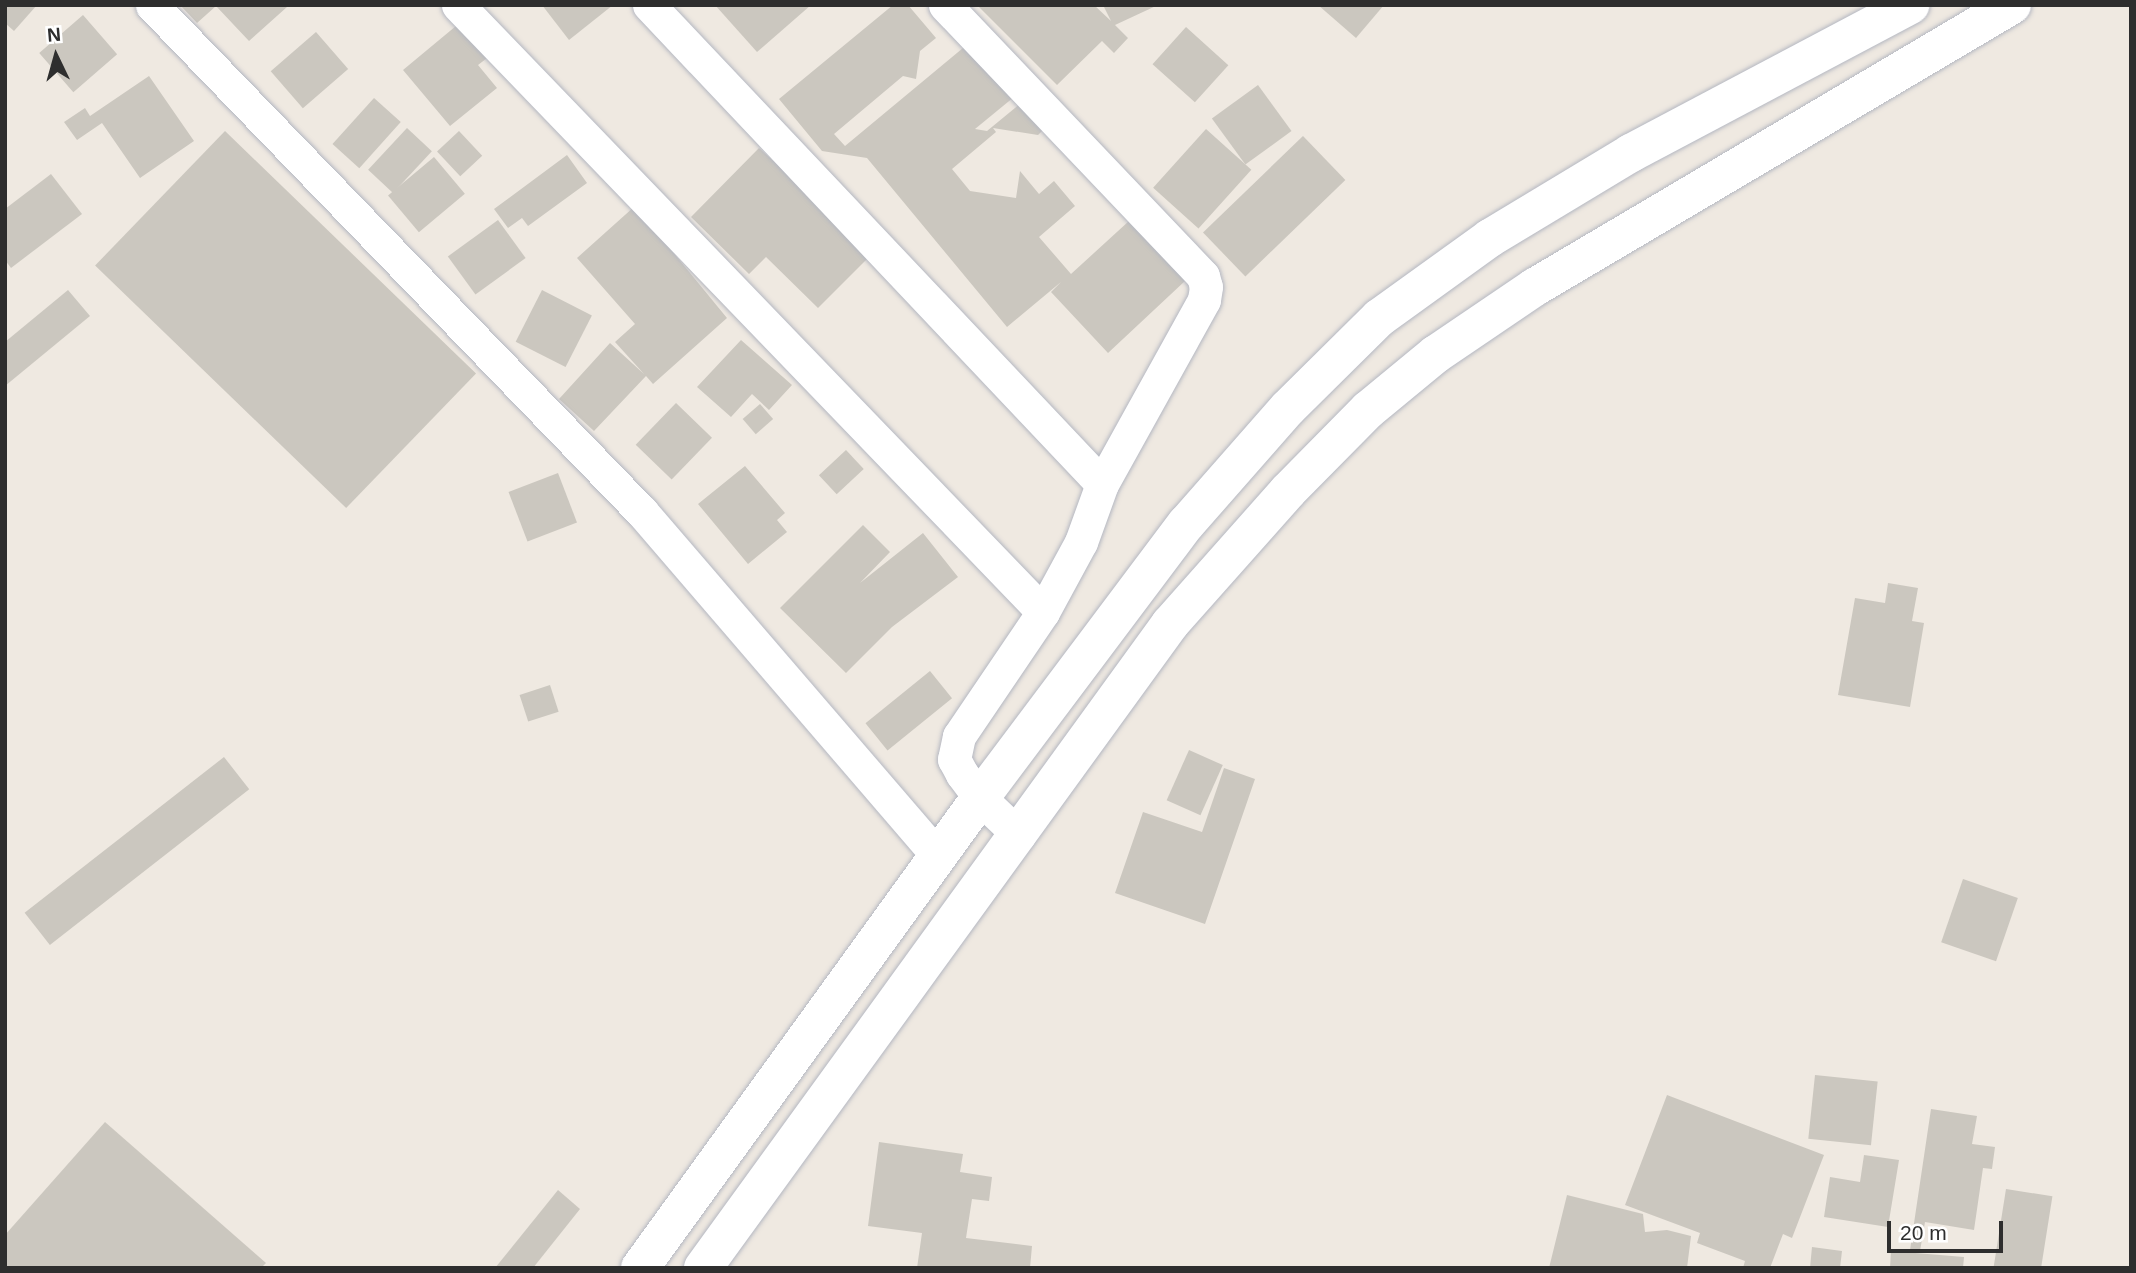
<!DOCTYPE html>
<html>
<head>
<meta charset="utf-8">
<style>
  body { margin:0 }
  #map { position:relative; width:2136px; height:1273px; overflow:hidden; background:#efe9e1; font-family:Helvetica,sans-serif }
  div>[style] { position:absolute }
  .building>* { inset:0; background:#cbc7bf; transform-origin:0 0 }
  .roads { filter:drop-shadow(0 0 2px #b4b7c1) drop-shadow(0 0 2px #b4b7c1) }
  .minor>* { height:33px; margin:-16.5px; padding:0 16.5px; transform-origin:16.5px; border-radius:16.5px; background:#fff }
  .secondary>* { height:38px; margin:-19px; padding:0 19px; transform-origin:19px; border-radius:19px; background:#fff }
  span { translate:-50% -50%; white-space:nowrap; text-align:center; line-height:1.15; -webkit-text-stroke:5px #fff; paint-order:stroke }
  .frame { position:absolute; inset:0; border:7px solid #2e2e2e; pointer-events:none }
  .north { position:absolute; left:21px; top:21px; width:70px; height:70px; -webkit-text-stroke:5px #fff; paint-order:stroke; rotate:355deg; font-size:19px; font-weight:700; line-height:28px; text-align:center; color:#2e2e2e }
  .north::after { content:''; display:block; margin:auto; width:24px; height:32px; background:#2e2e2e; clip-path:polygon(50% 0,100% 100%,50% 72%,0 100%) }
  .scale { position:absolute; left:1887px; top:1221px; width:116px; height:32px; box-sizing:border-box; border:4px solid #2e2e2e; border-top:0; padding-left:9px; font-size:21px; line-height:24px; white-space:nowrap; color:#2e2e2e; -webkit-text-stroke:5px #fff; paint-order:stroke }
</style>
</head>
<body>
<div id="map">
  <div class="building">
    <i style="clip-path:polygon(5px 5px,37px 5px,14px 31px,5px 23px)"></i>
    <i style="clip-path:polygon(180px 5px,286px 5px,287px 7px,249px 41px,216px 6px,197px 23px)"></i>
    <i style="clip-path:polygon(542px 5px,613px 5px,569px 40px)"></i>
    <i style="clip-path:polygon(715px 5px,811px 5px,757px 52px)"></i>
    <i style="clip-path:polygon(893px 5px,908px 5px,936px 38px,920px 51px,916px 79px,903px 76px,834px 134px,845px 146px,969px 43px,1014px 97px,975px 129px,987px 131px,1021px 103px,1043px 130px,1038px 135px,993px 128px,996px 132px,952px 169px,970px 191px,1016px 198px,1020px 171px,1039px 194px,1054px 181px,1075px 206px,1039px 237px,1071px 274px,1129px 221px,1185px 281px,1108px 353px,1051px 292px,1061px 282px,1007px 327px,867px 158px,822px 151px,779px 99px)"></i>
    <i style="clip-path:polygon(977px 5px,1094px 5px,1111px 21px,1103px 5px,1158px 5px,1115px 25px,1128px 38px,1114px 53px,1102px 41px,1057px 85px)"></i>
    <i style="clip-path:polygon(1318px 5px,1384px 5px,1356px 38px)"></i>
    <i style="left:83px;top:15px;width:52px;height:58px;rotate:49deg"></i>
    <i style="clip-path:polygon(462px 21px,491px 55px,478px 65px,497px 88px,450px 126px,403px 70px)"></i>
    <i style="left:1186px;top:27px;width:57px;height:50px;rotate:42deg"></i>
    <i style="left:316px;top:32px;width:49px;height:60px;rotate:49deg"></i>
    <i style="clip-path:polygon(149px 76px,194px 141px,140px 178px,102px 123px,77px 140px,64px 122px,85px 108px,90px 116px)"></i>
    <i style="left:1258px;top:85px;width:57px;height:57px;rotate:54deg"></i>
    <i style="left:374px;top:98px;width:36px;height:62px;rotate:42deg"></i>
    <i style="left:407px;top:128px;width:34px;height:57px;rotate:43deg"></i>
    <i style="left:1206px;top:129px;width:61px;height:79px;rotate:42deg"></i>
    <i style="left:225px;top:131px;width:349px;height:187px;rotate:44deg"></i>
    <i style="left:459px;top:131px;width:34px;height:30px;rotate:47deg"></i>
    <i style="left:1303px;top:136px;width:61px;height:139px;rotate:46deg"></i>
    <i style="clip-path:polygon(759px 148px,874px 252px,818px 308px,766px 257px,749px 274px,691px 217px)"></i>
    <i style="clip-path:polygon(567px 155px,587px 183px,528px 226px,522px 218px,508px 228px,494px 209px)"></i>
    <i style="left:434px;top:157px;width:48px;height:60px;rotate:50deg"></i>
    <i style="clip-path:polygon(51px 174px,82px 214px,11px 268px,5px 260px,5px 209px)"></i>
    <i style="clip-path:polygon(635px 206px,727px 318px,653px 384px,646px 376px,594px 431px,559px 399px,610px 343px,644px 374px,615px 342px,635px 324px,577px 258px)"></i>
    <i style="left:498px;top:220px;width:47px;height:62px;rotate:54deg"></i>
    <i style="clip-path:polygon(68px 290px,90px 316px,5px 386px,5px 342px)"></i>
    <i style="left:542px;top:290px;width:56px;height:58px;rotate:27deg"></i>
    <i style="clip-path:polygon(741px 340px,792px 385px,769px 410px,752px 394px,731px 417px,697px 387px)"></i>
    <i style="left:676px;top:403px;width:50px;height:58px;rotate:44deg"></i>
    <i style="left:760px;top:404px;width:20px;height:23px;rotate:49deg"></i>
    <i style="left:846px;top:450px;width:26px;height:37px;rotate:47deg"></i>
    <i style="clip-path:polygon(745px 466px,785px 513px,777px 520px,787px 532px,748px 564px,698px 504px)"></i>
    <i style="left:558px;top:473px;width:53px;height:53px;rotate:69deg"></i>
    <i style="clip-path:polygon(863px 525px,890px 552px,860px 583px,923px 533px,958px 577px,892px 627px,846px 673px,780px 608px)"></i>
    <i style="clip-path:polygon(1888px 583px,1918px 588px,1912px 621px,1924px 623px,1910px 707px,1838px 695px,1855px 598px,1885px 603px)"></i>
    <i style="left:930px;top:671px;width:35px;height:83px;rotate:51deg"></i>
    <i style="left:550px;top:685px;width:28px;height:32px;rotate:72deg"></i>
    <i style="left:1189px;top:750px;width:37px;height:55px;rotate:24deg"></i>
    <i style="left:224px;top:757px;width:41px;height:253px;rotate:52deg"></i>
    <i style="clip-path:polygon(1224px 768px,1255px 779px,1205px 924px,1115px 893px,1143px 812px,1202px 832px)"></i>
    <i style="left:1963px;top:879px;width:58px;height:67px;rotate:19deg"></i>
    <i style="left:1815px;top:1075px;width:63px;height:64px;rotate:6deg"></i>
    <i style="clip-path:polygon(1667px 1095px,1824px 1155px,1792px 1238px,1783px 1234px,1770px 1268px,1743px 1268px,1745px 1261px,1697px 1243px,1700px 1233px,1625px 1205px)"></i>
    <i style="clip-path:polygon(1931px 1109px,1977px 1116px,1972px 1144px,1995px 1147px,1992px 1169px,1983px 1168px,1974px 1230px,1925px 1222px,1920px 1251px,1910px 1250px)"></i>
    <i style="clip-path:polygon(105px 1122px,266px 1263px,261px 1268px,5px 1268px,5px 1235px)"></i>
    <i style="clip-path:polygon(879px 1142px,963px 1154px,960px 1172px,992px 1177px,989px 1201px,972px 1199px,966px 1238px,1032px 1246px,1030px 1268px,917px 1268px,922px 1233px,868px 1226px)"></i>
    <i style="clip-path:polygon(1864px 1155px,1899px 1160px,1888px 1227px,1824px 1217px,1830px 1177px,1860px 1182px)"></i>
    <i style="left:2006px;top:1189px;width:47px;height:79px;rotate:9deg"></i>
    <i style="clip-path:polygon(558px 1190px,580px 1209px,533px 1268px,495px 1268px)"></i>
    <i style="clip-path:polygon(1567px 1195px,1643px 1214px,1645px 1232px,1667px 1230px,1691px 1236px,1687px 1268px,1549px 1268px)"></i>
    <i style="clip-path:polygon(1812px 1247px,1842px 1251px,1840px 1268px,1810px 1268px)"></i>
    <i style="clip-path:polygon(1891px 1251px,1964px 1257px,1963px 1268px,1890px 1268px)"></i>
  </div>
  <div class="roads">
    <div class="minor">
      <i style="left:152px;top:5px;width:705px;rotate:45.98deg"></i>
      <i style="left:642px;top:512px;width:454px;rotate:49.3deg"></i>
      <i style="left:458px;top:5px;width:843px;rotate:46.06deg"></i>
      <i style="left:649px;top:5px;width:659px;rotate:46.6deg"></i>
      <i style="left:945px;top:5px;width:374px;rotate:46.4deg"></i>
      <i style="left:1203px;top:276px;width:11px;rotate:75deg"></i>
      <i style="left:1206px;top:287px;width:13px;rotate:99deg"></i>
      <i style="left:1204px;top:300px;width:210px;rotate:119deg"></i>
      <i style="left:1102px;top:484px;width:62px;rotate:109.9deg"></i>
      <i style="left:1081px;top:542px;width:80px;rotate:118.5deg"></i>
      <i style="left:1043px;top:612px;width:150px;rotate:124.1deg"></i>
      <i style="left:959px;top:736px;width:24px;rotate:102deg"></i>
      <i style="left:954px;top:759px;width:17px;rotate:62deg"></i>
      <i style="left:962px;top:774px;width:30px;rotate:53deg"></i>
      <i style="left:980px;top:798px;width:54px;rotate:43.5deg"></i>
    </div>
    <div class="secondary">
      <i style="left:640px;top:1268px;width:580px;rotate:-54.12deg"></i>
      <i style="left:980px;top:798px;width:343px;rotate:-53.1deg"></i>
      <i style="left:1186px;top:524px;width:154px;rotate:-48.7deg"></i>
      <i style="left:1288px;top:408px;width:128px;rotate:-44.7deg"></i>
      <i style="left:1379px;top:318px;width:137px;rotate:-35.8deg"></i>
      <i style="left:1490px;top:238px;width:165px;rotate:-31.1deg"></i>
      <i style="left:1631px;top:153px;width:316px;rotate:-27.9deg"></i>
      <i style="left:703px;top:1268px;width:796px;rotate:-54.05deg"></i>
      <i style="left:1170px;top:624px;width:178px;rotate:-48.4deg"></i>
      <i style="left:1288px;top:491px;width:114px;rotate:-45.4deg"></i>
      <i style="left:1368px;top:410px;width:88px;rotate:-39.5deg"></i>
      <i style="left:1436px;top:354px;width:120px;rotate:-34.1deg"></i>
      <i style="left:1535px;top:287px;width:554px;rotate:-30.59deg"></i>
    </div>
  </div>
  <div class="frame"></div>
  <div class="north">N</div>
  <div class="scale">20 m</div>
</div>
</body>
</html>
